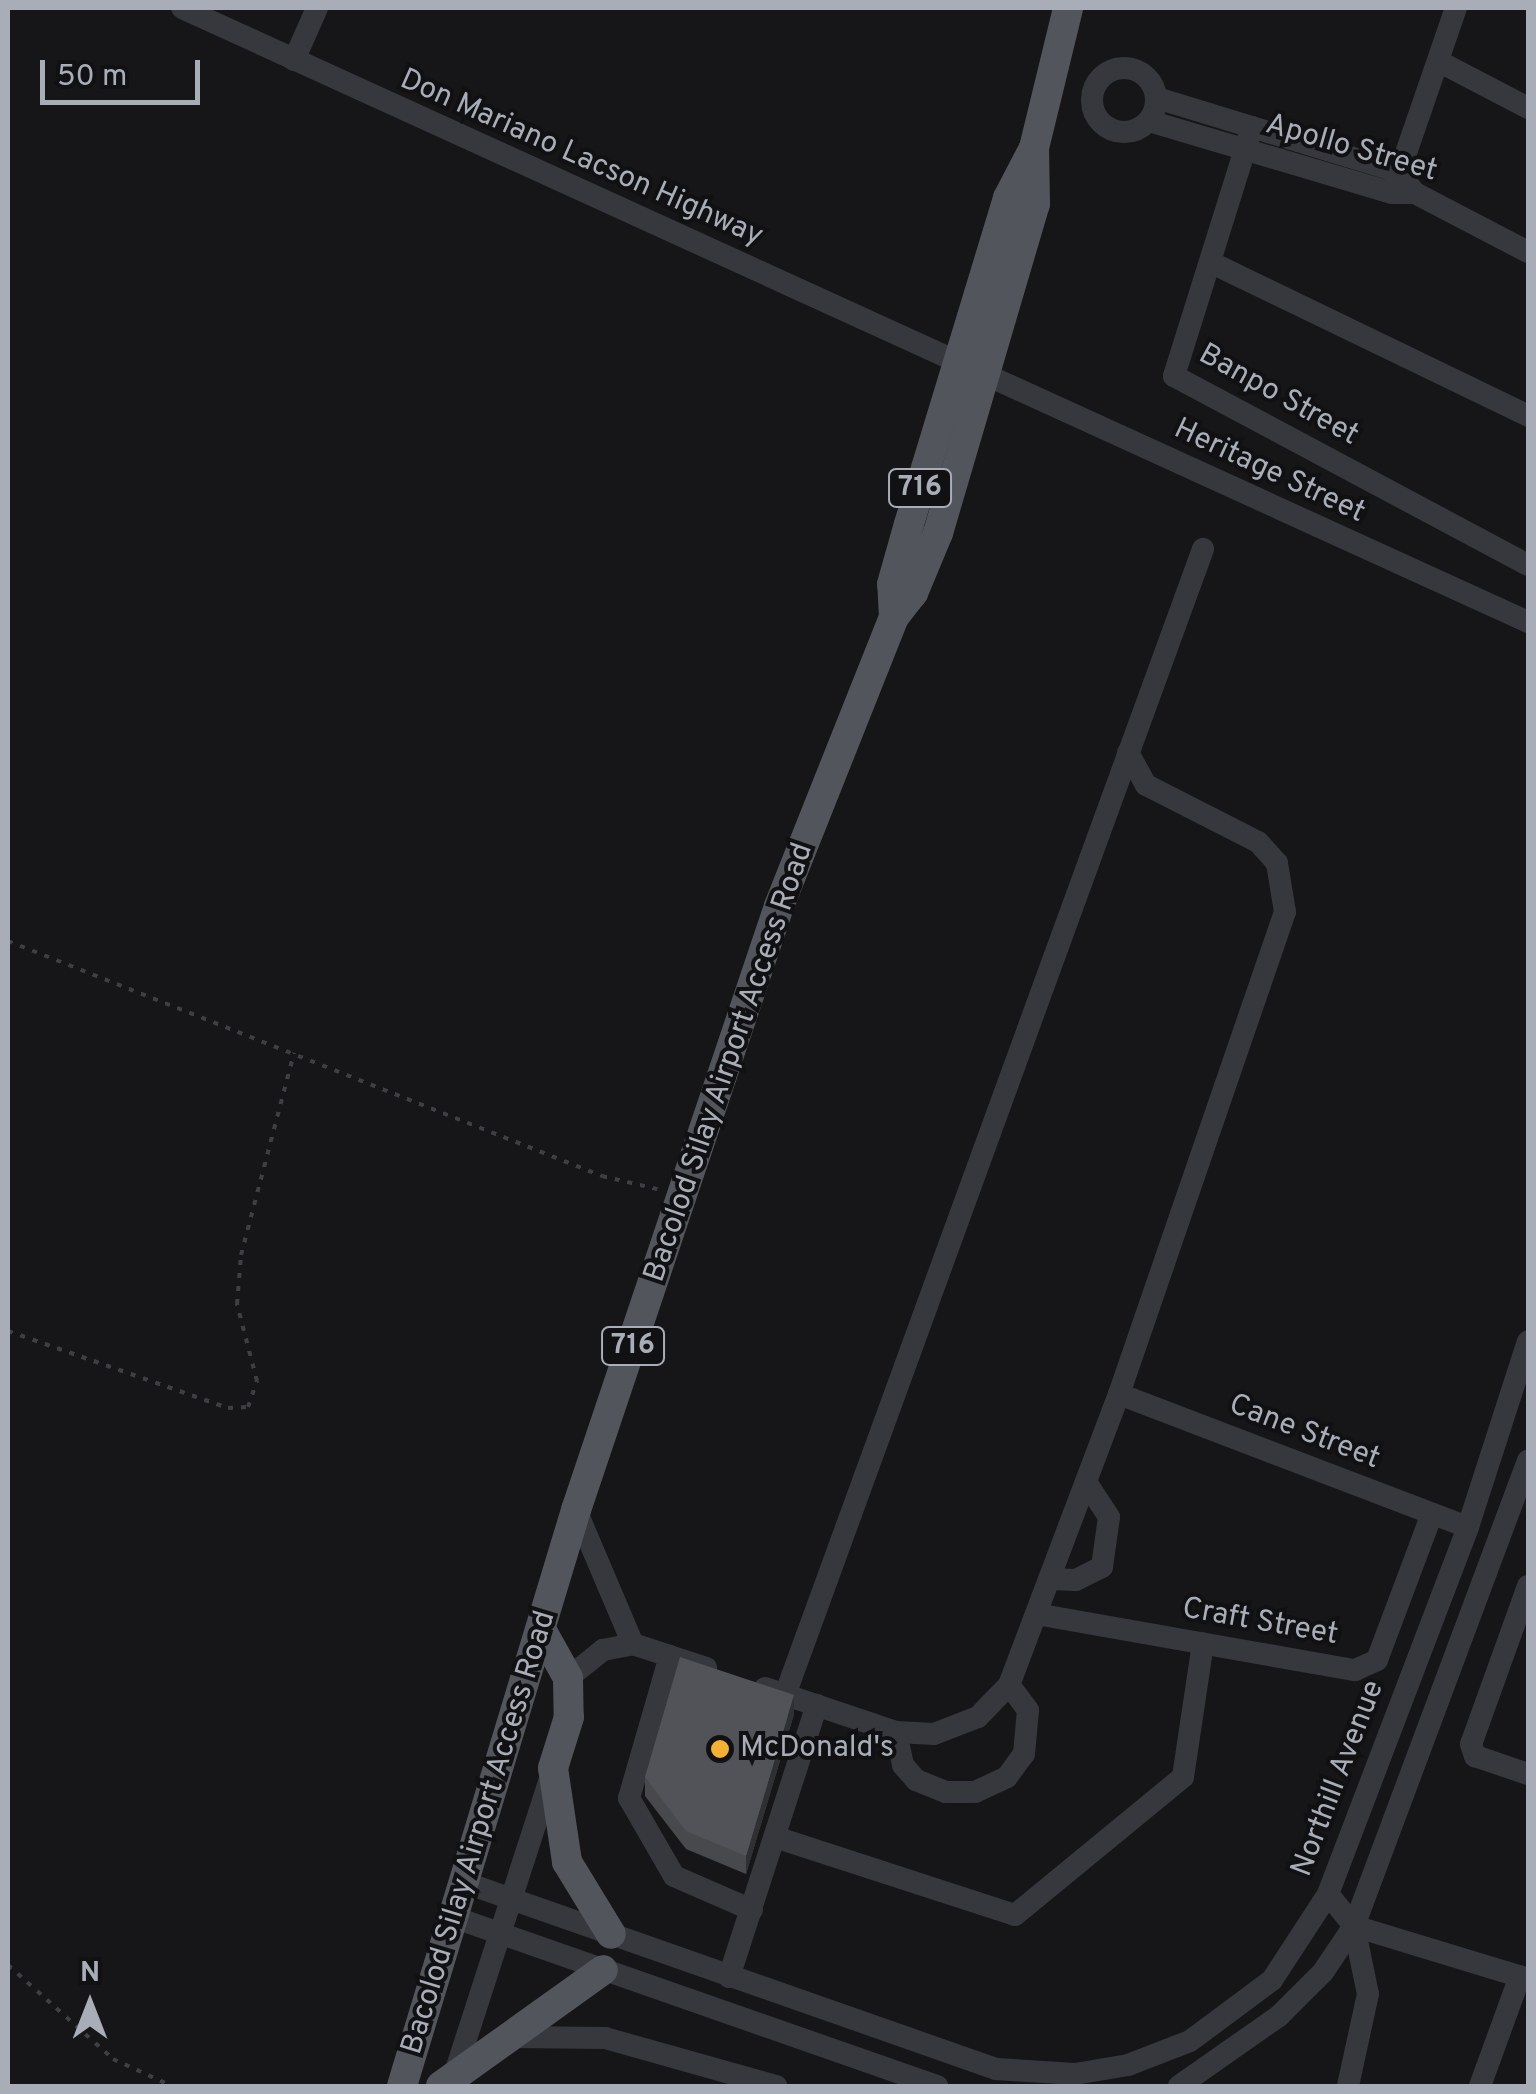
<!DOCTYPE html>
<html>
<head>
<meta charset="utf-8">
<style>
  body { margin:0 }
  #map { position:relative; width:1536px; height:2094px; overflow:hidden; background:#161618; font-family:Overpass,sans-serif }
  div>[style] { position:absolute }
  .path>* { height:4px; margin-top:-2px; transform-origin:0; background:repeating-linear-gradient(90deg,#3d3f44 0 5px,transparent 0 13px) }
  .minor>* { height:22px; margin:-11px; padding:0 11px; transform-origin:11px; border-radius:11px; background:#37383d }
  .minor>.ring { margin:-11px; padding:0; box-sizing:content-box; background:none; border:22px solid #37383d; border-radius:50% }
  .major>* { height:30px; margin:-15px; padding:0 15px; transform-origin:15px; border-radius:15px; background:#53555c }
  .wall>* { inset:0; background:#47494d }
  .shaded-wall>* { inset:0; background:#2f3033 }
  .building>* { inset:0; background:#525359 }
  .dots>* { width:28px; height:28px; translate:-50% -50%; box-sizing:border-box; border:5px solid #111113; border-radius:50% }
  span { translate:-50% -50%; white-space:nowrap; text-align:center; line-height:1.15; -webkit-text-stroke:8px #111113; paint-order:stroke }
  .shield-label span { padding:2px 8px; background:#111113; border:2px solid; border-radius:8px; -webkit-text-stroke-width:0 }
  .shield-label { font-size:28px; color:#a8adb8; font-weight:700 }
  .street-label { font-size:30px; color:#a8adb8 }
  .poi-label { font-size:30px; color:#a8adb8 }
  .left { translate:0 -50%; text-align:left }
  .frame { position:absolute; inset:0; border:10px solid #a8adb8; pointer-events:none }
  .north { position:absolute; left:40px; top:1954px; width:100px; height:100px; -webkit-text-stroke:8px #111113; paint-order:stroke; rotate:0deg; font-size:28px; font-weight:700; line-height:40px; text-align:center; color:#a8adb8 }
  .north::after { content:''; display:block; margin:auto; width:35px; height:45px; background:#a8adb8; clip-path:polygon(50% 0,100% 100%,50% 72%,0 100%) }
  .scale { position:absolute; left:40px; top:60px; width:160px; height:45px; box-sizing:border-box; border:5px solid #a8adb8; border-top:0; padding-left:12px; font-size:30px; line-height:35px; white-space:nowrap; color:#a8adb8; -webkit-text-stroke:8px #111113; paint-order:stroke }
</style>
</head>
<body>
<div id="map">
  <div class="path">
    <i style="left:8px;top:941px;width:639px;rotate:21.58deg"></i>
    <i style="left:602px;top:1176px;width:57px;rotate:13.3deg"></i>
    <i style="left:8px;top:1331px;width:233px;rotate:19.3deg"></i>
    <i style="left:228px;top:1408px;width:20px;rotate:-3deg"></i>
    <i style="left:248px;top:1407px;width:28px;rotate:-71deg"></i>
    <i style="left:257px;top:1381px;width:80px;rotate:-104.6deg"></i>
    <i style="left:237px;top:1304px;width:49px;rotate:-85.3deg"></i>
    <i style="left:241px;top:1255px;width:209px;rotate:-75.3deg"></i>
    <i style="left:8px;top:1965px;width:141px;rotate:41.8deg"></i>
    <i style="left:113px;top:2059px;width:65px;rotate:24.6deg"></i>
  </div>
  <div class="minor">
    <i style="left:182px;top:8px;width:1479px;rotate:24.52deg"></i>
    <i style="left:294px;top:60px;width:57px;rotate:-66.1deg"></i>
    <i style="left:1440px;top:62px;width:99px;rotate:27.6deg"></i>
    <i class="ring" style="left:1092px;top:68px;width:42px;height:42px"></i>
    <i style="left:1157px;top:98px;width:253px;rotate:17deg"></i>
    <i style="left:1399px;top:172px;width:26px;rotate:53deg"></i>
    <i style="left:1149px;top:121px;width:253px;rotate:16.5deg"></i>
    <i style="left:1392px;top:193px;width:23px"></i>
    <i style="left:1415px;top:193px;width:127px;rotate:27.6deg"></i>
    <i style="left:1252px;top:127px;width:261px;rotate:107.4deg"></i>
    <i style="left:1174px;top:376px;width:401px;rotate:28.1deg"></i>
    <i style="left:1395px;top:185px;width:187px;rotate:-71deg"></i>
    <i style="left:1210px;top:262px;width:353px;rotate:25.8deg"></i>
    <i style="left:1119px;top:1394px;width:373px;rotate:20.9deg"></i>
    <i style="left:576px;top:1510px;width:146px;rotate:67deg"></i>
    <i style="left:1049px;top:1579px;width:27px;rotate:2deg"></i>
    <i style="left:1076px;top:1580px;width:29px;rotate:-27deg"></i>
    <i style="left:1102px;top:1567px;width:50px;rotate:-82deg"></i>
    <i style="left:1109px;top:1517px;width:42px;rotate:-123.3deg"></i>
    <i style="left:1528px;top:1586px;width:168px;rotate:109.8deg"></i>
    <i style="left:1471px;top:1744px;width:13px;rotate:72deg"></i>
    <i style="left:1475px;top:1756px;width:56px;rotate:18.8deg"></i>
    <i style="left:1036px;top:1614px;width:324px;rotate:10deg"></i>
    <i style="left:1355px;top:1670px;width:24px;rotate:-24deg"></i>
    <i style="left:1377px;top:1660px;width:156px;rotate:-69.4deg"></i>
    <i style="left:633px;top:1644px;width:77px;rotate:18.2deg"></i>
    <i style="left:670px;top:1656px;width:148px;rotate:106.1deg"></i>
    <i style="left:629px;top:1798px;width:90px;rotate:60deg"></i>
    <i style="left:674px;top:1876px;width:85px;rotate:23.6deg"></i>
    <i style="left:568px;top:1678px;width:45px;rotate:-38.7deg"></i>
    <i style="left:603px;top:1650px;width:31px;rotate:-11deg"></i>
    <i style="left:765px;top:1688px;width:138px;rotate:18.6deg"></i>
    <i style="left:896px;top:1732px;width:38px;rotate:3deg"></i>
    <i style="left:934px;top:1734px;width:47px;rotate:-21.1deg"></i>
    <i style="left:978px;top:1717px;width:45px;rotate:-45.9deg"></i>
    <i style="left:1009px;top:1685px;width:311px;rotate:-69.3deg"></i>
    <i style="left:1119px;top:1394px;width:510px;rotate:-71deg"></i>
    <i style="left:1285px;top:912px;width:50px;rotate:-99.3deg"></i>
    <i style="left:1277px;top:863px;width:28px;rotate:-132deg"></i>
    <i style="left:1258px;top:842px;width:126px;rotate:-153deg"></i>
    <i style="left:1146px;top:785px;width:37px;rotate:-119deg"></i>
    <i style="left:785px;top:1695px;width:1220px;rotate:-69.96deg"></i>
    <i style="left:896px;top:1732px;width:34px;rotate:78deg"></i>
    <i style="left:903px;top:1765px;width:20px;rotate:49deg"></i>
    <i style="left:916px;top:1780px;width:32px;rotate:22deg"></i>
    <i style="left:946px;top:1792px;width:29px"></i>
    <i style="left:975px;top:1792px;width:35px;rotate:-25deg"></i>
    <i style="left:1007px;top:1777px;width:29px;rotate:-54deg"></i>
    <i style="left:1024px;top:1754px;width:44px;rotate:-84.8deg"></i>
    <i style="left:1028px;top:1710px;width:31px;rotate:-127deg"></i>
    <i style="left:775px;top:1837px;width:252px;rotate:18deg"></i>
    <i style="left:1015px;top:1915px;width:217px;rotate:-39.4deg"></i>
    <i style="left:1183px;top:1777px;width:135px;rotate:-81.5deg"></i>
    <i style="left:466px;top:1883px;width:562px;rotate:19.34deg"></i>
    <i style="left:996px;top:2069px;width:79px;rotate:3.6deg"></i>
    <i style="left:1075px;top:2074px;width:54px;rotate:-9.6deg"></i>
    <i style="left:1128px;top:2065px;width:66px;rotate:-21.2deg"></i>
    <i style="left:1190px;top:2041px;width:102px;rotate:-36.6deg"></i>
    <i style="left:1272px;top:1980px;width:103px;rotate:-56.9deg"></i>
    <i style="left:1328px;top:1894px;width:393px;rotate:-69.1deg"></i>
    <i style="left:1468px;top:1527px;width:195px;rotate:-72.1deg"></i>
    <i style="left:1328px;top:1894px;width:41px;rotate:50.9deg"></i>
    <i style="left:1354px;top:1926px;width:69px;rotate:78.4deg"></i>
    <i style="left:1368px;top:1994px;width:94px;rotate:102.3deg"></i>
    <i style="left:453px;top:1917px;width:513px;rotate:19.25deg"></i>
    <i style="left:1354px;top:1926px;width:182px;rotate:16.9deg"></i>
    <i style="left:729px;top:1977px;width:286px;rotate:-72.1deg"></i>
    <i style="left:511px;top:2037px;width:94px;rotate:0.6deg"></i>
    <i style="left:605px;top:2038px;width:178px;rotate:15.7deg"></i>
    <i style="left:455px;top:2073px;width:316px;rotate:-72.1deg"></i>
    <i style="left:1179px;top:2086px;width:122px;rotate:-35deg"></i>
    <i style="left:1279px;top:2016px;width:62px;rotate:-45deg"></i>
    <i style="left:1323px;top:1972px;width:55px;rotate:-56deg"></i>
    <i style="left:1354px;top:1926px;width:497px;rotate:-69.5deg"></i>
    <i style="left:1480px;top:2086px;width:117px;rotate:-70deg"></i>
  </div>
  <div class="major">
    <i style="left:894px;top:617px;width:33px;rotate:-93deg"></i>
    <i style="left:892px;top:584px;width:62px;rotate:-74.2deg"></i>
    <i style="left:909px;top:524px;width:341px;rotate:-73.1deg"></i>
    <i style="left:1008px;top:198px;width:56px;rotate:-62.5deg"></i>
    <i style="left:1034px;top:148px;width:144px;rotate:-76.3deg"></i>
    <i style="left:543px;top:1633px;width:51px;rotate:60.9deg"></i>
    <i style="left:568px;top:1678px;width:39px;rotate:89deg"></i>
    <i style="left:569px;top:1717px;width:53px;rotate:107.4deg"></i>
    <i style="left:553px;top:1768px;width:95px;rotate:81.5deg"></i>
    <i style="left:567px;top:1862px;width:84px;rotate:58.6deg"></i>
    <i style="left:402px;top:2086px;width:602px;rotate:-73.19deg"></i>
    <i style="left:576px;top:1510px;width:637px;rotate:-71.42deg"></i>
    <i style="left:779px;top:906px;width:311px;rotate:-68.3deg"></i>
    <i style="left:894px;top:617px;width:31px;rotate:-52deg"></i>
    <i style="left:913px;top:593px;width:65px;rotate:-67.4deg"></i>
    <i style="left:938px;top:533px;width:343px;rotate:-73.6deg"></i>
    <i style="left:1035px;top:204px;width:56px;rotate:-91deg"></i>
    <i style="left:441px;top:2086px;width:199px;rotate:-35.6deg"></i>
  </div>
  <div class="wall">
    <i style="clip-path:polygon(794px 1714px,746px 1874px,686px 1849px,645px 1796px,645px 1777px)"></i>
  </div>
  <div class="shaded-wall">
    <i style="clip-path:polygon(794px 1695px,794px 1714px,746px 1874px,746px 1856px)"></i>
  </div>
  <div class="building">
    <i style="clip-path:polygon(680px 1657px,794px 1695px,746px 1856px,686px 1831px,645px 1777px)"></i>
  </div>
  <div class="dots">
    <i style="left:720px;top:1749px;background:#f2b134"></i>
  </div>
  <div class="shield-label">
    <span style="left:920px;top:488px">716</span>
    <span style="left:633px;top:1346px">716</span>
  </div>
  <div class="street-label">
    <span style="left:1351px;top:149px;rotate:16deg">Apollo Street</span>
    <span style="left:581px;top:159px;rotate:24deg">Don Mariano Lacson Highway</span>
    <span style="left:1278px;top:396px;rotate:29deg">Banpo Street</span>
    <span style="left:1269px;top:472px;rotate:25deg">Heritage Street</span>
    <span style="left:730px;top:1063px;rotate:-71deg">Bacolod Silay Airport Access Road</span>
    <span style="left:1304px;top:1433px;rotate:21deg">Cane Street</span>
    <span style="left:1260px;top:1623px;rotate:10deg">Craft Street</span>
    <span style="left:1339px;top:1779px;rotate:-69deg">Northill Avenue</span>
    <span style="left:480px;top:1833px;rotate:-73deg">Bacolod Silay Airport Access Road</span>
  </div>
  <div class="poi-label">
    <span class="left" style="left:740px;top:1749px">McDonald's</span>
  </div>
  <div class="frame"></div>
  <div class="north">N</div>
  <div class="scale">50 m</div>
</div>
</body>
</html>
